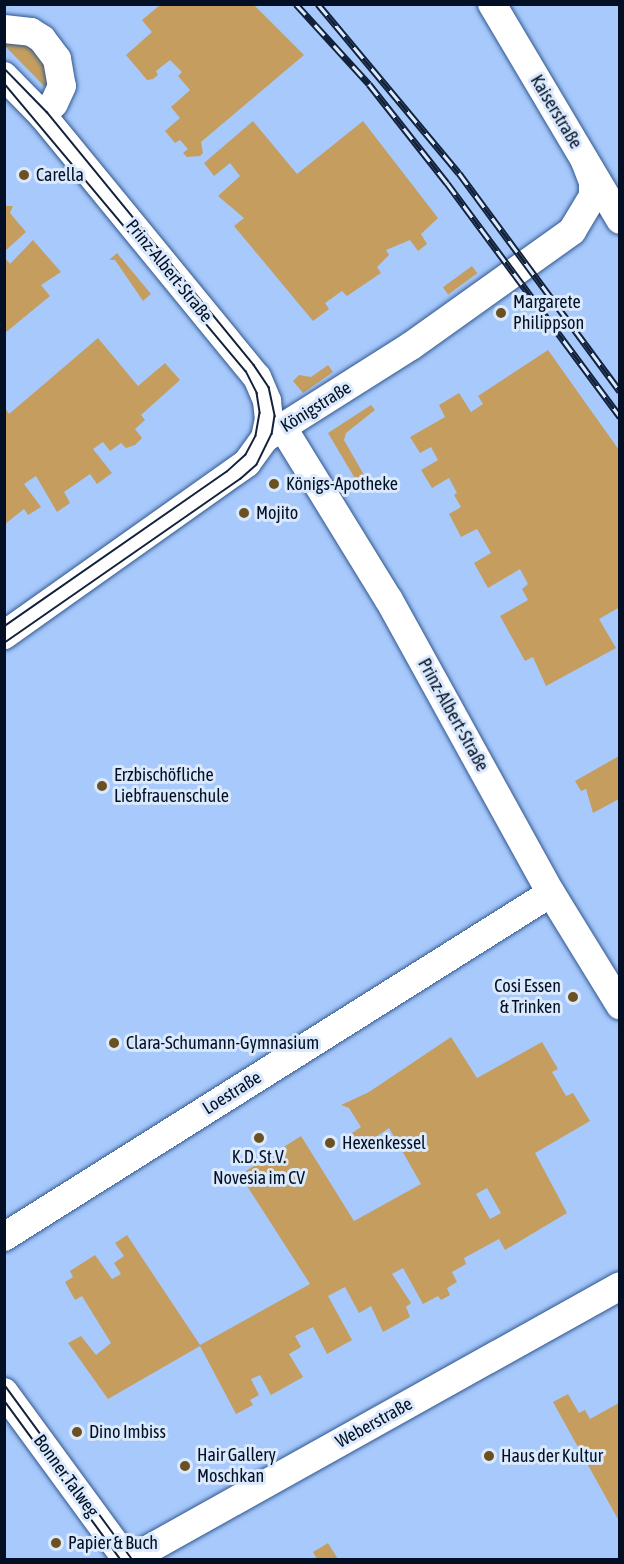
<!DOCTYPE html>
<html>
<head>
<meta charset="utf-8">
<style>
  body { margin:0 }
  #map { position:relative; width:624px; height:1564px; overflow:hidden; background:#a7c9fc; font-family:"Asap Condensed",sans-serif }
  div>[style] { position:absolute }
  .green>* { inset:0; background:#c59e5f; transform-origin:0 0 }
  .roads { filter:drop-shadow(0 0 2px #31578f) drop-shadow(0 0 2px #31578f) }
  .minor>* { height:28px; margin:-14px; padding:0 14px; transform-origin:14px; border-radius:14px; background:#fff }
  .tram>* { height:1.5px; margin:-0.75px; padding:0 0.75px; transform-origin:0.75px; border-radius:0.75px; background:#13223b }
  .rail>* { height:7px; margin-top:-3.5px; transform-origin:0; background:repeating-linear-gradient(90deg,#dbe9fc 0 14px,#13223b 0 28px); box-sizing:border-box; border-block:2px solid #13223b }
  .dots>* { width:16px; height:16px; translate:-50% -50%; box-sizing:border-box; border:3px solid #dbe9fc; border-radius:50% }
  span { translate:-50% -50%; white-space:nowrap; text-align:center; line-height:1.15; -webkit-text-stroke:6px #dbe9fc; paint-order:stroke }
  .street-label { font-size:18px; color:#020f25 }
  .poi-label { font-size:18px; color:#020f25 }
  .left { translate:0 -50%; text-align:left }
  .right { translate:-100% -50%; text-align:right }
  .frame { position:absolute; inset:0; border:6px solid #020f25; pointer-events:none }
</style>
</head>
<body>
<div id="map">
  <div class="green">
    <i style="clip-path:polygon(254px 5px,304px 55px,201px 142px,203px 153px,200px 156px,187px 157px,183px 153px,188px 149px,180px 140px,175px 143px,165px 131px,180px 118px,171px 107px,190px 90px,178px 76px,182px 72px,170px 60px,156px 71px,158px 75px,153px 79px,147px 80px,126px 55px,152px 32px,142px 20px,160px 5px)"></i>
    <i style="clip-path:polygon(5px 38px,20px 39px,46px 61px,47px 89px,5px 46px)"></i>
    <i style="clip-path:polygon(253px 121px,297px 174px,363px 121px,438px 218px,421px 234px,427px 244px,418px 251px,410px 240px,386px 250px,389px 255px,377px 267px,381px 273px,347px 296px,342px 291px,325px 303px,329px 309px,313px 321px,234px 226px,244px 218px,218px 196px,240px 176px,230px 163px,214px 176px,204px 163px)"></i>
    <i style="clip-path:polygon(5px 206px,13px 206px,10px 213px,26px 232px,5px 251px)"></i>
    <i style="clip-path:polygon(33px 240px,61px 272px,41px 285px,50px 296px,5px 333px,5px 258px,10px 264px)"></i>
    <i style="clip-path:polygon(117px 253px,151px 294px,143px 301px,115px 260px,109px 260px)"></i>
    <i style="left:472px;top:266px;width:9px;height:36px;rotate:54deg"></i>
    <i style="clip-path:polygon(98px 338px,138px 386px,165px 363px,180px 380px,141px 415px,145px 420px,135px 429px,142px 438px,135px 445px,126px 448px,121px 443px,110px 451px,103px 442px,93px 449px,112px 473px,97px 484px,90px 474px,64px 492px,70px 503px,57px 512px,36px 476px,24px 484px,41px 507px,28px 515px,24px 509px,5px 524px,5px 408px,9px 414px)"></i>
    <i style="clip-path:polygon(548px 350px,619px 450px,620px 607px,599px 619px,616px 648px,546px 686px,533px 657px,525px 661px,500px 616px,528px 600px,522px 589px,528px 584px,520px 569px,488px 588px,474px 563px,491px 553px,477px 529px,461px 537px,449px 514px,461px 507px,454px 495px,457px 493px,449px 478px,432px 488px,421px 470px,438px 460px,431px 447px,420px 453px,410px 437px,445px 417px,439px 405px,459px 393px,471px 412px,483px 404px,478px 396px)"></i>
    <i style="clip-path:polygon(328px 365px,333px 372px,303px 393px,293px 381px,299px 375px,311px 377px)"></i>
    <i style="clip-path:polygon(371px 405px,375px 410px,346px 433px,344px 440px,368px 482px,360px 487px,328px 433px)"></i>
    <i style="clip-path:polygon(619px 756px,619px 799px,593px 813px,586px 789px,581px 791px,575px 781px)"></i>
    <i style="clip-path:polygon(evenodd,451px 1037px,477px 1078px,542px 1042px,558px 1069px,552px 1072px,566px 1096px,573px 1093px,590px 1121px,535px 1153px,567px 1213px,505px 1250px,499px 1239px,464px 1258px,466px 1264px,452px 1272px,457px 1282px,447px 1288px,450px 1295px,441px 1300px,438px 1296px,423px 1304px,403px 1268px,392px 1274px,411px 1303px,406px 1307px,410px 1317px,383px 1332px,371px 1306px,359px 1313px,345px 1287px,328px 1296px,352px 1340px,327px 1354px,313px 1327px,295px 1336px,301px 1347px,289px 1354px,303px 1377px,271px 1395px,260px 1375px,251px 1379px,259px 1395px,250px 1400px,253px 1405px,236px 1414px,200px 1346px,108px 1399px,68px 1343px,81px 1336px,96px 1355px,111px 1343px,82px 1296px,75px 1300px,65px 1282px,73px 1277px,70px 1271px,95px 1255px,112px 1279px,121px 1274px,114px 1263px,124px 1256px,115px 1243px,127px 1235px,200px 1345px,310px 1284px,240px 1175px,301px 1136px,354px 1221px,421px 1184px,389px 1128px,358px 1149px,349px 1135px,361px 1127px,349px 1108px,341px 1105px,369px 1092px,451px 1037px,487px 1188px,501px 1213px,490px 1219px,476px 1194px,487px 1188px)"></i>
    <i style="clip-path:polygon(568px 1394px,579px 1413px,585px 1410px,590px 1419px,619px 1403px,619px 1521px,553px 1402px)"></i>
    <i style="clip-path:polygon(328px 1543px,338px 1559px,317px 1559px,313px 1552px)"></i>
  </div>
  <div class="roads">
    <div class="minor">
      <i style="left:492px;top:4px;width:251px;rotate:59.3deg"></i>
      <i style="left:4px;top:29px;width:27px;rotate:6deg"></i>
      <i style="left:31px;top:32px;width:13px;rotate:32deg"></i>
      <i style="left:42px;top:39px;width:25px;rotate:53deg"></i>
      <i style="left:57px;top:59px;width:27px;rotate:80deg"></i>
      <i style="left:62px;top:86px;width:19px;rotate:115deg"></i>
      <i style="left:54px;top:103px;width:17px;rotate:130deg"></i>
      <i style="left:4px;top:76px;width:56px;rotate:45.7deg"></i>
      <i style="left:43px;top:116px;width:338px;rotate:50.7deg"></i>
      <i style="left:257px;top:377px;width:26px;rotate:67deg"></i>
      <i style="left:267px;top:401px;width:18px;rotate:84deg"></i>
      <i style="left:269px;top:419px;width:19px;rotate:102deg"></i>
      <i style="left:265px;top:438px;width:31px;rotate:126deg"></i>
      <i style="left:247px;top:463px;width:298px;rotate:144.7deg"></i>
      <i style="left:283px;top:428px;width:202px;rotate:58.4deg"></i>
      <i style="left:389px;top:600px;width:335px;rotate:61.1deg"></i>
      <i style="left:551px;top:893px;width:132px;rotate:58.4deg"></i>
      <i style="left:267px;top:437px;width:170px;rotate:-32.3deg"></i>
      <i style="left:411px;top:346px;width:198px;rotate:-35.5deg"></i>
      <i style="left:572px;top:231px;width:41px;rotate:-59deg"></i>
      <i style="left:593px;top:196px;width:14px;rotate:-90deg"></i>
      <i style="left:593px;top:182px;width:22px;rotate:-111deg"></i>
      <i style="left:4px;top:1237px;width:646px;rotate:-32.17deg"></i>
      <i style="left:4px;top:1392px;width:208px;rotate:53.8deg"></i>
      <i style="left:129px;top:1560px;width:562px;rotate:-29.16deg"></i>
    </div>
  </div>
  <div class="tram">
    <i style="left:4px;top:68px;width:62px;rotate:45.7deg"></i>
    <i style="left:47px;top:112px;width:327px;rotate:50.7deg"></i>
    <i style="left:254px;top:365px;width:27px;rotate:56deg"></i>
    <i style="left:269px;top:387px;width:30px;rotate:78deg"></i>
    <i style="left:275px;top:416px;width:18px;rotate:99deg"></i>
    <i style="left:272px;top:434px;width:34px;rotate:116deg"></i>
    <i style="left:257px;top:465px;width:21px;rotate:139deg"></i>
    <i style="left:241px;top:479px;width:289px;rotate:145.2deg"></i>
    <i style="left:4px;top:83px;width:376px;rotate:50deg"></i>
    <i style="left:246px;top:371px;width:25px;rotate:63deg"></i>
    <i style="left:257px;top:393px;width:20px;rotate:81deg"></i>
    <i style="left:260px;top:413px;width:23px;rotate:100deg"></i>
    <i style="left:256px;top:436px;width:21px;rotate:118deg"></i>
    <i style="left:246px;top:455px;width:25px;rotate:138deg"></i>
    <i style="left:227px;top:472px;width:272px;rotate:145.2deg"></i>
    <i style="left:4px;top:1384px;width:218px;rotate:53.8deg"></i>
    <i style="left:4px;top:1400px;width:198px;rotate:53.8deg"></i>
  </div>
  <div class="rail">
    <i style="left:296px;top:4px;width:108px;rotate:47.6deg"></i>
    <i style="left:369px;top:84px;width:126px;rotate:51.8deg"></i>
    <i style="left:447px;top:183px;width:291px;rotate:53.5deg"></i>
    <i style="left:318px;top:4px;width:220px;rotate:50.2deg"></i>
    <i style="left:459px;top:173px;width:271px;rotate:53.6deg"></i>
  </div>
  <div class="dots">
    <i style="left:24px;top:175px;background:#6b5022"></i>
    <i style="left:501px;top:313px;background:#6b5022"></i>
    <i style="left:274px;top:484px;background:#6b5022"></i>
    <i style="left:244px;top:513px;background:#6b5022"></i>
    <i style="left:102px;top:786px;background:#6b5022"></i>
    <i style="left:573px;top:997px;background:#6b5022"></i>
    <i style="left:114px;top:1043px;background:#6b5022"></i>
    <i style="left:259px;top:1138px;background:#6b5022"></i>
    <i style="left:330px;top:1143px;background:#6b5022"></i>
    <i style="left:77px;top:1432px;background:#6b5022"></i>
    <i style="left:489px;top:1456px;background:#6b5022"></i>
    <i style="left:185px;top:1466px;background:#6b5022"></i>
    <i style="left:56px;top:1543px;background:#6b5022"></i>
  </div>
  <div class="street-label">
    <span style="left:556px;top:112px;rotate:59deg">Kaiserstraße</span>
    <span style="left:169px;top:271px;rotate:51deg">Prinz-Albert-Straße</span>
    <span style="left:316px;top:407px;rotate:-32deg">Königstraße</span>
    <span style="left:453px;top:715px;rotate:61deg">Prinz-Albert-Straße</span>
    <span style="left:232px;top:1093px;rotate:-32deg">Loestraße</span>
    <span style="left:374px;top:1423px;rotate:-29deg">Weberstraße</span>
    <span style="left:66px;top:1476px;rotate:54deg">Bonner Talweg</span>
  </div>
  <div class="poi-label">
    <span class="left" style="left:36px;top:175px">Carella</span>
    <span class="left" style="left:513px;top:313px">Margarete<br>Philippson</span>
    <span class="left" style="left:286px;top:484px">Königs-Apotheke</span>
    <span class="left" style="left:256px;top:513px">Mojito</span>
    <span class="left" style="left:114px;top:786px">Erzbischöfliche<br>Liebfrauenschule</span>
    <span class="right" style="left:561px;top:997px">Cosi Essen<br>&amp; Trinken</span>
    <span class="left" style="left:126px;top:1043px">Clara-Schumann-Gymnasium</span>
    <span class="left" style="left:342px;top:1143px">Hexenkessel</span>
    <span style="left:259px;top:1168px">K.D. St.V.<br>Novesia im CV</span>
    <span class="left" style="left:89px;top:1432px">Dino Imbiss</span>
    <span class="left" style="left:197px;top:1466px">Hair Gallery<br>Moschkan</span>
    <span class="left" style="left:501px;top:1456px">Haus der Kultur</span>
    <span class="left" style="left:68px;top:1543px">Papier &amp; Buch</span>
  </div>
  <div class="frame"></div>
</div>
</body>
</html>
